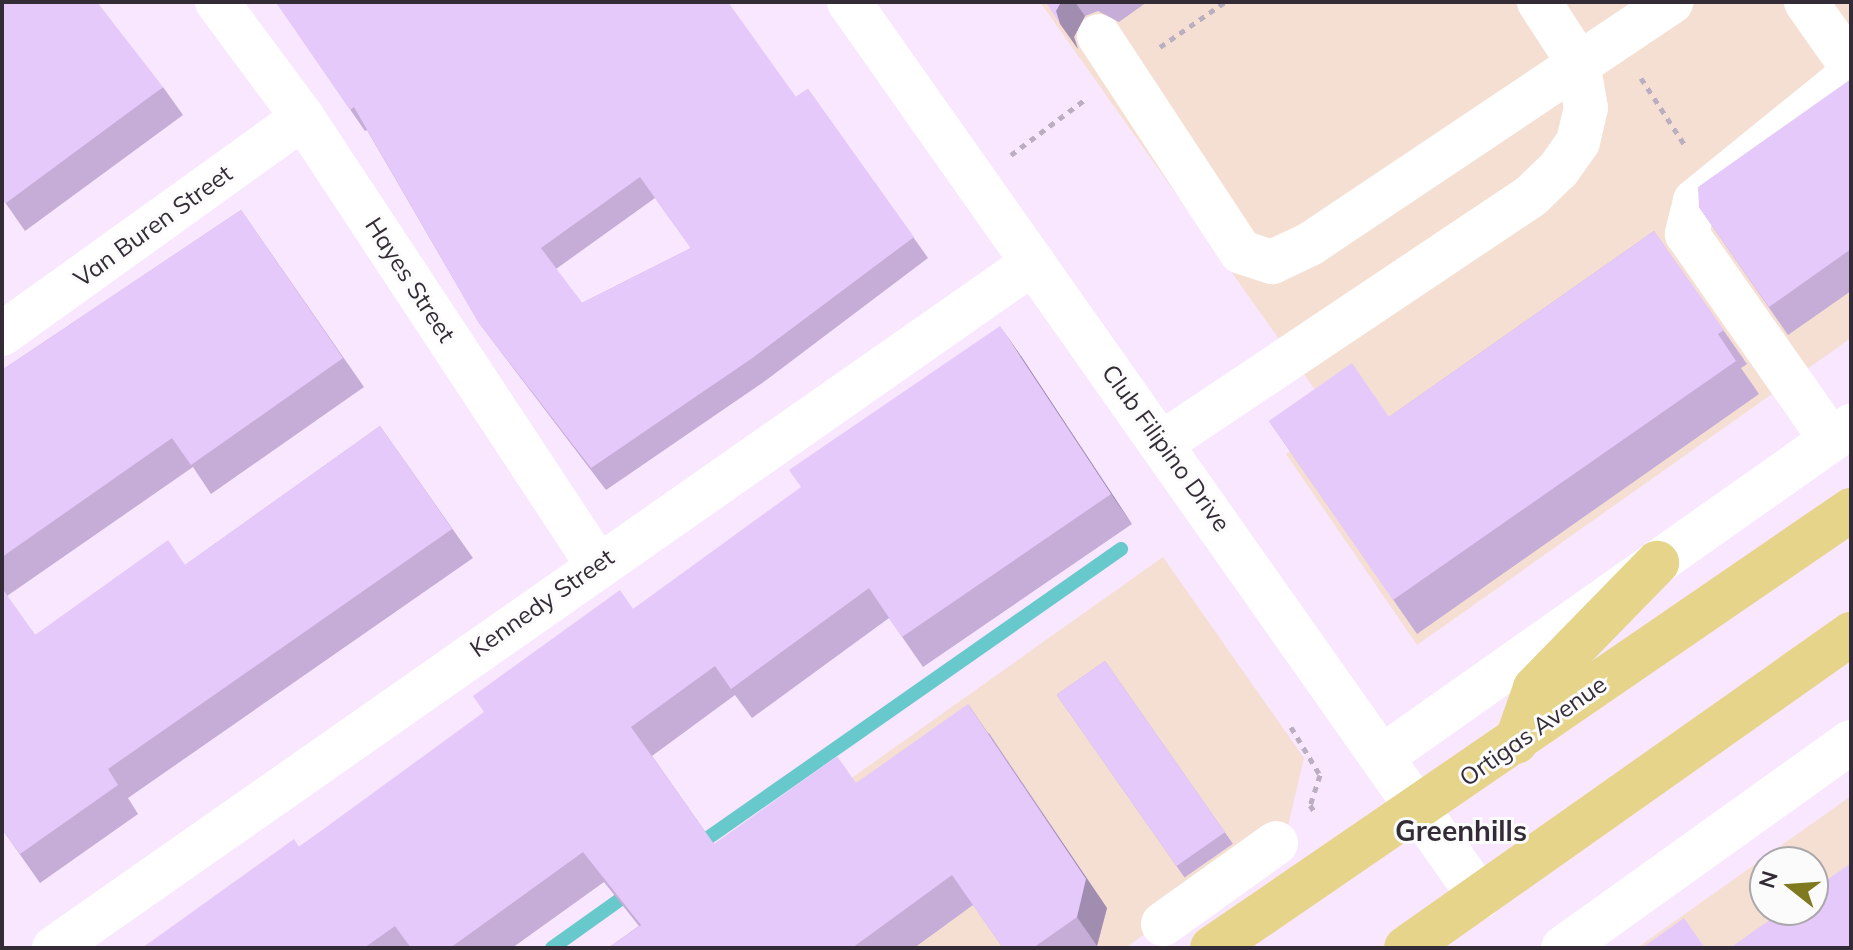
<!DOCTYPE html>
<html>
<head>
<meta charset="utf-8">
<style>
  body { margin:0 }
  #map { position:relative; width:1853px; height:950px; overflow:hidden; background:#f8e7fe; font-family:Mulish,sans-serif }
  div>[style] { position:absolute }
  .commercial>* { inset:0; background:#f5dfd2 }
  .stream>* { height:14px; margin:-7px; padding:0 7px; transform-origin:7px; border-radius:7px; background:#68c9cd }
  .path>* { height:5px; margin-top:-2.5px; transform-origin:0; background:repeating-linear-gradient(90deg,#bcaec1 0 6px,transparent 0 12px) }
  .minor>* { height:44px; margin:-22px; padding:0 22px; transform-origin:22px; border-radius:22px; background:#fff }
  .major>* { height:44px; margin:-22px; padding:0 22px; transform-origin:22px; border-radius:22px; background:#e6d48b }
  .wall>* { inset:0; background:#c6add8; transform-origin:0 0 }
  .shaded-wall>* { inset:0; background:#a18db0 }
  .building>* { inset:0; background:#e6c9fb; transform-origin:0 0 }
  span { translate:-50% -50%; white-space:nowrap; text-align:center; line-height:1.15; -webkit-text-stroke:6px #fbfbfb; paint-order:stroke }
  .street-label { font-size:24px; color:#332b36 }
  .quarter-label { font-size:28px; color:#332b36; font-weight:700 }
  .frame { position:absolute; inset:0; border:4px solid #332b36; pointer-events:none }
  .north { position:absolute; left:1749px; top:846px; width:80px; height:80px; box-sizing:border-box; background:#fbfbfb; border:2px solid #aba8ac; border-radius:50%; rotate:287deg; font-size:22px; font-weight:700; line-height:32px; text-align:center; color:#332b36 }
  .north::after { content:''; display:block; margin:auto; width:28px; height:36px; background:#7f7a20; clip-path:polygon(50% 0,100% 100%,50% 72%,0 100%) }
</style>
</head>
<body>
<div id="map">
  <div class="commercial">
    <i style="clip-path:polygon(1040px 2px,1851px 2px,1851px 338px,1417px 645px,1286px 454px,1335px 418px)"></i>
    <i style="clip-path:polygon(1163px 557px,1304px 758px,1288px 826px,1126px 948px,612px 948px)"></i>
    <i style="clip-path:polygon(evenodd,1851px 796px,1851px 948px,1637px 948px,1851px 796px,1765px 862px,1813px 862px,1813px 910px,1765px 910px,1765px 862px)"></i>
  </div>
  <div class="stream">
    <i style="left:695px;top:847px;width:520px;rotate:-34.97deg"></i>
    <i style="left:552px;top:948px;width:98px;rotate:-35.5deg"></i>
  </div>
  <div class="path">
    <i style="left:1160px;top:47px;width:79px;rotate:-34.7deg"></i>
    <i style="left:1641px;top:78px;width:82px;rotate:56.9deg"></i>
    <i style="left:1011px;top:155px;width:95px;rotate:-36.9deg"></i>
    <i style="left:1291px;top:727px;width:56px;rotate:58.9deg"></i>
    <i style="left:1320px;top:775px;width:32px;rotate:108deg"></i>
    <i style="left:1310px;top:805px;width:7px;rotate:56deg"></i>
  </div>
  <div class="minor">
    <i style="left:217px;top:2px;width:144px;rotate:53.4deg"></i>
    <i style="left:303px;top:118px;width:534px;rotate:56.61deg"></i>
    <i style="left:849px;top:2px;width:1095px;rotate:54.82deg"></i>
    <i style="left:1806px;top:2px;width:78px;rotate:54.9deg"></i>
    <i style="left:1851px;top:66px;width:9px;rotate:96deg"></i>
    <i style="left:1850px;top:75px;width:200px;rotate:140.9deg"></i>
    <i style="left:1695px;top:201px;width:34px;rotate:104deg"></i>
    <i style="left:1687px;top:234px;width:251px;rotate:55deg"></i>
    <i style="left:1099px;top:36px;width:258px;rotate:56.7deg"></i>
    <i style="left:1241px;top:252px;width:33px;rotate:18deg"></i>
    <i style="left:1272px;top:262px;width:42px;rotate:-25.3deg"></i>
    <i style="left:1310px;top:244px;width:435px;rotate:-33.8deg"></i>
    <i style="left:2px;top:334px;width:370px;rotate:-35.7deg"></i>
    <i style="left:1162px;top:443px;width:445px;rotate:-33.8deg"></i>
    <i style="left:1532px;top:195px;width:37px;rotate:-44deg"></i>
    <i style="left:1559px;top:169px;width:33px;rotate:-55deg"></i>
    <i style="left:1578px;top:142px;width:35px;rotate:-77deg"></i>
    <i style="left:1586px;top:108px;width:47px;rotate:-99.9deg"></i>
    <i style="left:1578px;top:62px;width:72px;rotate:-123deg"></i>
    <i style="left:1383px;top:756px;width:573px;rotate:-35.19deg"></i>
    <i style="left:1163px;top:924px;width:139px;rotate:-35.6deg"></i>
    <i style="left:54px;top:948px;width:1195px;rotate:-34.98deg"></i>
    <i style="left:1563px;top:948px;width:354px;rotate:-35.6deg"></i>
  </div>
  <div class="major">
    <i style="left:1516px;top:742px;width:57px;rotate:-70.6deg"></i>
    <i style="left:1535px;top:688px;width:175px;rotate:-45.7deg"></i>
    <i style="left:1212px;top:948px;width:775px;rotate:-34.43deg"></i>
    <i style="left:1406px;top:948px;width:545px;rotate:-35.21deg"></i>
  </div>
  <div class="wall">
    <i style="clip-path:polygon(evenodd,276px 2px,796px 97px,808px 89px,928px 258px,765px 381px,606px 490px,479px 323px,367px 130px,365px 131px,276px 2px,655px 198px,691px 248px,582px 303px,556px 269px,655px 198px)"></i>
    <i style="clip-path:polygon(1046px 2px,1147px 2px,1119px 22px,1098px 11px,1085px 16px,1074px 37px,1078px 49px)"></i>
    <i style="clip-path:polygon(1851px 79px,1851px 291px,1788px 335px,1699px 207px)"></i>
    <i style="clip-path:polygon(163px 87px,183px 115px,25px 231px,2px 198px)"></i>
    <i style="clip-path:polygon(241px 210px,364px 387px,211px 494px,193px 467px,7px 596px,35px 635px,185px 565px,380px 426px,473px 558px,128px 798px,138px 814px,40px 883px,2px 829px,2px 370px)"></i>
    <i style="clip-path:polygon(1654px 231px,1747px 364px,1741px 368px,1759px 394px,1417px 634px,1269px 421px,1389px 417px)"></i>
    <i style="clip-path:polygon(1021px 356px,1132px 524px,923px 667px,889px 618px,752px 718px,735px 695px,652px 756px,714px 844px,856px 783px,989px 733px,1107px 908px,1097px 946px,1095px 948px,1003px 948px,973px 905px,914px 948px,608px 948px,639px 926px,604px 882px,512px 948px,142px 948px,299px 847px,633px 609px)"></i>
    <i style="left:1105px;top:661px;width:223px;height:59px;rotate:55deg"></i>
  </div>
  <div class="shaded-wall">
    <i style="clip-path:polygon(1061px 2px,1075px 2px,1085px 16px,1074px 37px,1078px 49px,1060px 24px,1056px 11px)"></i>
    <i style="clip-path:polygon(1000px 326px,1021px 356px,1132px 524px,1111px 494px)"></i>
    <i style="clip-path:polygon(968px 704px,1107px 908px,1097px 946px,1077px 917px)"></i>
  </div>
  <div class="building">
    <i style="clip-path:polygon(2px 2px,97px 2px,163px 87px,6px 203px,2px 198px)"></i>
    <i style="clip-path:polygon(evenodd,276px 2px,728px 2px,796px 97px,808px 89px,914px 237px,751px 359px,591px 468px,479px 323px,354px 107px,350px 110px,276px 2px,640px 177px,691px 248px,582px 303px,541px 248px,640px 177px)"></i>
    <i style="clip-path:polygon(1046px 2px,1061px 2px,1056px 11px,1060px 24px)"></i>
    <i style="clip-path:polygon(1851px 79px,1851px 249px,1769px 307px,1699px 207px,1698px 187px)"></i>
    <i style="clip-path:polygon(241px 210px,343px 358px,191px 465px,172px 438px,2px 557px,2px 370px)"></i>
    <i style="clip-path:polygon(1654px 231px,1724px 330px,1718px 334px,1736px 361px,1393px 600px,1269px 421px,1352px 363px,1389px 417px)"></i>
    <i style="clip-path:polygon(1000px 326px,1111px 494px,902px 637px,869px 588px,731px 689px,715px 666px,631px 727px,714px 844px,837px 756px,856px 783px,968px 704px,1086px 879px,1077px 917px,1033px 948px,1003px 948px,952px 875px,852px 948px,608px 948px,641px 925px,583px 852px,450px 948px,411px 948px,395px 926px,364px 948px,142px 948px,294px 839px,299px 847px,484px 712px,473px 696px,620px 590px,633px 609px,801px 487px,789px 470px)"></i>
    <i style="clip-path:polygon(380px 426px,452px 529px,108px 769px,118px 785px,20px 854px,2px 829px,2px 588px,35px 635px,168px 540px,185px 565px)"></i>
    <i style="left:1105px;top:661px;width:209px;height:59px;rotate:55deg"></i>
    <i style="clip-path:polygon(1851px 863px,1851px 948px,1730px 948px,1784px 910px,1813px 910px,1813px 890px)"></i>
    <i style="clip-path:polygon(1684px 918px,1705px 948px,1642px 948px)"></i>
  </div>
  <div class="street-label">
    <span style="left:153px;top:226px;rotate:-36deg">Van Buren Street</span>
    <span style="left:410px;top:280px;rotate:57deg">Hayes Street</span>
    <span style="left:1166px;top:448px;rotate:54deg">Club Filipino Drive</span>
    <span style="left:542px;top:603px;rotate:-35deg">Kennedy Street</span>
    <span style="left:1533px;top:731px;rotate:-35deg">Ortigas Avenue</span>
  </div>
  <div class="quarter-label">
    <span style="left:1461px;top:831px">Greenhills</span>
  </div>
  <div class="frame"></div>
  <div class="north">N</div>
</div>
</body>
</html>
